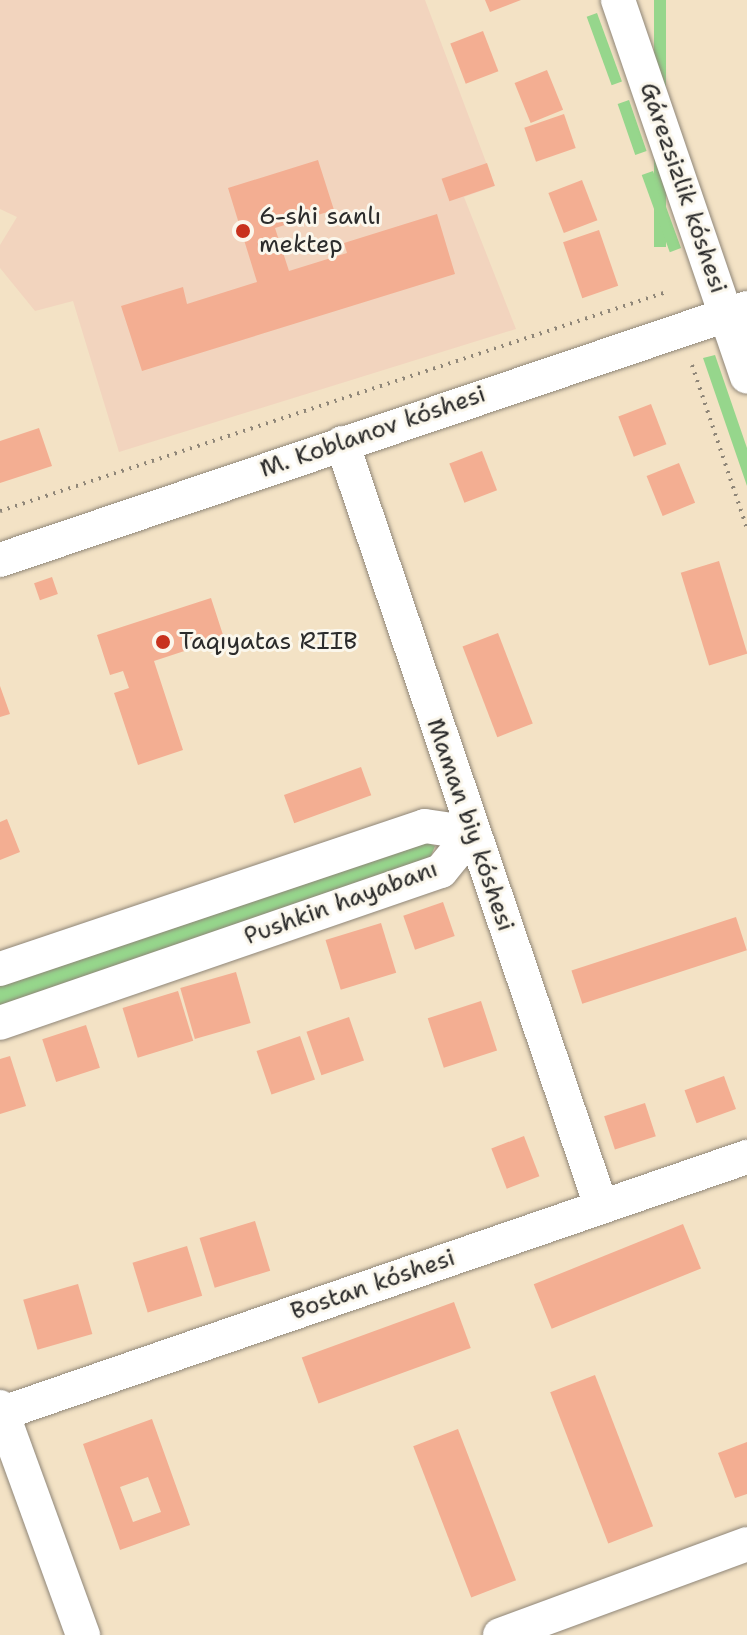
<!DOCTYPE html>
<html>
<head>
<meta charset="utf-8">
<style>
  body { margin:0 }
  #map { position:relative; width:747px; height:1635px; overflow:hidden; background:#f3e2c5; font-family:"Shantell Sans",sans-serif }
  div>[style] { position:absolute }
  .built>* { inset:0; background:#f2d4be }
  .green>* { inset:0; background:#96d68c; transform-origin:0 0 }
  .building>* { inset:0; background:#f3ae92; transform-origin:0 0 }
  .path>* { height:4px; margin-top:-2px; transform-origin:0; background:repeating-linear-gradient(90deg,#8f8678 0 2px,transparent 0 8px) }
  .roads { filter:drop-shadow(0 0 2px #8f8678) drop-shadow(0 0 2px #8f8678) }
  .minor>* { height:34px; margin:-17px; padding:0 17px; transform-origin:17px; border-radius:17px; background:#fff }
  .dots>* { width:22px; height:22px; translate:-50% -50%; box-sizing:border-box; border:4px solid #fbf7ec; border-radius:50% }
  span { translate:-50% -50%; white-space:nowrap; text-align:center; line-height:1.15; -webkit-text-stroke:6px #fbf7ec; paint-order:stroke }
  .street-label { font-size:24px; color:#2b2b2b }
  .poi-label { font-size:24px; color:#2b2b2b }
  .left { translate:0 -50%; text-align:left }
</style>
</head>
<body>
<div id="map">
  <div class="built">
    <i style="clip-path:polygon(0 0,425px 0,495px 186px,464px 197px,516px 329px,119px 452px,73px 301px,35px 311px,0 268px,0 245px,17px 217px,0 209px)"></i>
  </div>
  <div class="green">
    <i style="left:654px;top:0;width:12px;height:247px"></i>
    <i style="left:597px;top:13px;width:73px;height:11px;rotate:70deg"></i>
    <i style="left:629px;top:100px;width:54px;height:12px;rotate:71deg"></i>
    <i style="left:653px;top:171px;width:82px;height:12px;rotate:70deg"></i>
    <i style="clip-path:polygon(715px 355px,747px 448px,747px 486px,703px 358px)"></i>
    <i style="clip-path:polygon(419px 839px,435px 846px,429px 861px,0 1008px,0 983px)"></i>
  </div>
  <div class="building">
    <i style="clip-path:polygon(485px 0,521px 0,490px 12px)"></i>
    <i style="left:483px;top:31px;width:43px;height:35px;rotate:69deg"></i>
    <i style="left:547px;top:70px;width:43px;height:35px;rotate:68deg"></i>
    <i style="left:564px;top:114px;width:36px;height:42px;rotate:71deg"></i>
    <i style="clip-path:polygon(318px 160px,334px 210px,275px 228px,289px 271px,347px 253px,344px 243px,437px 214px,455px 274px,142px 371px,121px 306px,183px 287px,187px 304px,257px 282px,228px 188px)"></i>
    <i style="left:487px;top:163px;width:24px;height:48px;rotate:71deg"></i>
    <i style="left:582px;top:180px;width:43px;height:36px;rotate:69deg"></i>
    <i style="left:599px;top:230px;width:59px;height:38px;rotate:71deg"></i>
    <i style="left:651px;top:404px;width:43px;height:35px;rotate:69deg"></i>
    <i style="clip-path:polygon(39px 428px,52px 466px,0 483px,0 441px)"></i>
    <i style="left:482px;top:451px;width:42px;height:35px;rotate:69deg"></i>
    <i style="left:679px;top:463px;width:43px;height:35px;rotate:68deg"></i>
    <i style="left:719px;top:561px;width:97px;height:40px;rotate:73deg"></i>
    <i style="left:52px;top:577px;width:18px;height:19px;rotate:71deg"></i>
    <i style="clip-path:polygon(211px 598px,224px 638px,154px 661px,183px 750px,138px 765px,114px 693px,129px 688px,123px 671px,110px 675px,97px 635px)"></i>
    <i style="left:498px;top:633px;width:97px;height:38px;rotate:69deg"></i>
    <i style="clip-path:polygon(0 686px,10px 714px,0 717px)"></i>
    <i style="left:361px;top:767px;width:30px;height:82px;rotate:70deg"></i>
    <i style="clip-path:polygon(7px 819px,20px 852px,0 860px,0 822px)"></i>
    <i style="left:443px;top:902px;width:36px;height:42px;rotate:71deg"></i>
    <i style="left:736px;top:917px;width:35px;height:173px;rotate:72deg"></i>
    <i style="left:381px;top:923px;width:52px;height:58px;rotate:73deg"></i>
    <i style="left:236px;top:972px;width:53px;height:58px;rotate:74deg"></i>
    <i style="left:178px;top:991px;width:52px;height:58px;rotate:73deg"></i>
    <i style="left:481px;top:1001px;width:52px;height:56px;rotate:72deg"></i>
    <i style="left:349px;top:1017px;width:46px;height:45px;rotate:71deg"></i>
    <i style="left:86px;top:1025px;width:45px;height:46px;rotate:72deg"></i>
    <i style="left:300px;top:1036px;width:46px;height:46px;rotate:71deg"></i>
    <i style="clip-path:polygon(10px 1056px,26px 1106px,0 1114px,0 1059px)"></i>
    <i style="left:724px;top:1076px;width:35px;height:42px;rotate:70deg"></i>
    <i style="left:645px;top:1103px;width:35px;height:43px;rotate:72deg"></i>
    <i style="left:524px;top:1136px;width:43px;height:35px;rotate:69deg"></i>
    <i style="left:255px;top:1221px;width:52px;height:58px;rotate:73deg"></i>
    <i style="left:683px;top:1224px;width:48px;height:161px;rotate:68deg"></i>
    <i style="left:187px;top:1246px;width:52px;height:57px;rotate:73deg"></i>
    <i style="left:78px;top:1284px;width:52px;height:57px;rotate:74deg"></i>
    <i style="left:454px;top:1302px;width:49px;height:162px;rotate:70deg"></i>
    <i style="left:595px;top:1375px;width:162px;height:48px;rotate:69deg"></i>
    <i style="clip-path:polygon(evenodd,152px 1419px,190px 1525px,120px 1550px,83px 1444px,152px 1419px,148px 1477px,161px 1512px,133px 1522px,120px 1487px,148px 1477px)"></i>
    <i style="left:458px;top:1429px;width:162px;height:48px;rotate:69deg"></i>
    <i style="clip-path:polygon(747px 1442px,747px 1494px,735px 1498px,718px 1453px)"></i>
  </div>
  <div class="path">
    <i style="left:692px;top:365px;width:172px;rotate:71.4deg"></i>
    <i style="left:0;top:511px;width:702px;rotate:-18.18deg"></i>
  </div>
  <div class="roads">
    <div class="minor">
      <i style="left:618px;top:0;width:398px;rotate:71.1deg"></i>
      <i style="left:342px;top:443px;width:806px;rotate:71.25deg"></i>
      <i style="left:0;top:560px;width:788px;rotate:-18.64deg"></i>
      <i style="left:0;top:969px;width:448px;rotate:-18.6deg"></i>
      <i style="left:425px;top:826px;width:48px;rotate:8.5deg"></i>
      <i style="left:472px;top:833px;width:49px;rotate:129.2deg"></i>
      <i style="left:441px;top:871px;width:466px;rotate:161deg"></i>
      <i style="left:0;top:1407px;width:243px;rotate:70deg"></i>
      <i style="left:0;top:1414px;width:790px;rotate:-18.99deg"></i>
      <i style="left:500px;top:1635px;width:263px;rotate:-20.2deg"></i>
    </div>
  </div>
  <div class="dots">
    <i style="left:243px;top:231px;background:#c8321e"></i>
    <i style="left:163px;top:642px;background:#c8321e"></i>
  </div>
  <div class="street-label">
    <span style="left:683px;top:188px;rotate:71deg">Gárezsizlik kóshesi</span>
    <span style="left:373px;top:432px;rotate:-19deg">M. Koblanov kóshesi</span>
    <span style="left:470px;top:825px;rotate:71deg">Maman biy kóshesi</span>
    <span style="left:341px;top:903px;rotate:-20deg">Pushkin hayabanı</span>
    <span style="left:373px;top:1285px;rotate:-19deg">Bostan kóshesi</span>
  </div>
  <div class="poi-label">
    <span class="left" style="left:259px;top:231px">6-shi sanlı<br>mektep</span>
    <span class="left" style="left:179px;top:642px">Taqıyatas RIIB</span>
  </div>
</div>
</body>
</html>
